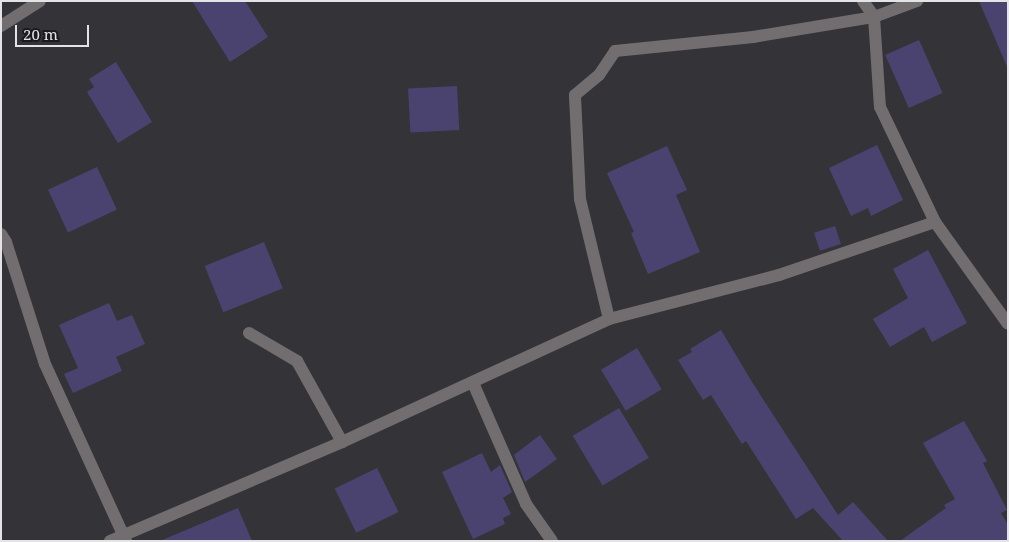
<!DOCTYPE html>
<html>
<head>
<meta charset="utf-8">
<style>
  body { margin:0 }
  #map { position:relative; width:1009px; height:542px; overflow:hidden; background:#343338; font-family:"Noto Serif",serif }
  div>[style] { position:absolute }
  .building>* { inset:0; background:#4b436f; transform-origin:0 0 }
  .street>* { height:12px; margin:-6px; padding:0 6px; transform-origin:6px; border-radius:6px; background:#726e6f }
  span { translate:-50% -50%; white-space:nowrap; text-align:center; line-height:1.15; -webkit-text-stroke:4.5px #1b1b1e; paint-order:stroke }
  .frame { position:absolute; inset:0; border:2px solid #e4e4e7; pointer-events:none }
  .scale { position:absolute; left:15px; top:25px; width:74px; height:22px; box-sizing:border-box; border:2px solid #e4e4e7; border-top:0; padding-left:6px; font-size:15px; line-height:18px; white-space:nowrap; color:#e4e4e7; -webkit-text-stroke:4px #1b1b1e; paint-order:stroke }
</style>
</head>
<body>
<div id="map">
  <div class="building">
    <i style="clip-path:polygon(192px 1px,245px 1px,268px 37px,230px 62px)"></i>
    <i style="clip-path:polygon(979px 1px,1008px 1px,1008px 69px)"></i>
    <i style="left:919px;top:40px;width:58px;height:37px;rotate:66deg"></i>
    <i style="clip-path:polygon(116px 62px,152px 122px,118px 143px,87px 92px,94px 87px,89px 79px)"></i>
    <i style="left:457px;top:86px;width:44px;height:49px;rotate:87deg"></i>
    <i style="clip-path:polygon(877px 145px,903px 200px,871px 216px,868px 208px,851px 216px,829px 168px)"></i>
    <i style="clip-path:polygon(667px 146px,687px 190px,676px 195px,700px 252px,648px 274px,631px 233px,634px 232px,607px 173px)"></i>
    <i style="left:97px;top:167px;width:47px;height:54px;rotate:65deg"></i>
    <i style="left:835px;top:226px;width:19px;height:22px;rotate:72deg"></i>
    <i style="left:264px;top:242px;width:50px;height:64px;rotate:68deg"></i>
    <i style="clip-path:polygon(928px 250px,967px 323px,932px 342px,924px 327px,890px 347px,873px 319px,908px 298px,893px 269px)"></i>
    <i style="clip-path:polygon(109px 303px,117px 321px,132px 315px,145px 344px,116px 357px,122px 371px,73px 393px,64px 374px,78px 368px,59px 325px)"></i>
    <i style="clip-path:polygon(721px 330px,752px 382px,838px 515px,853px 502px,888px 541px,843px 541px,813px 508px,796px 519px,746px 441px,742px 444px,711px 395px,703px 400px,678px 360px,692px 352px,690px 349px)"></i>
    <i style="left:637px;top:348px;width:48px;height:42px;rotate:59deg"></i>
    <i style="left:619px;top:408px;width:58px;height:54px;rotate:59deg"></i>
    <i style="clip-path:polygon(964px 421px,987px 461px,983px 463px,1007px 510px,1001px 513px,1008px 525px,1008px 541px,900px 541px,946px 508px,944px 505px,955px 499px,923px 443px)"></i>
    <i style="clip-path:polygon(540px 435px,557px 459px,525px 482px,514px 455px)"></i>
    <i style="clip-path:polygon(482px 453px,491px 472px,500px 465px,512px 492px,503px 498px,511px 514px,503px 518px,505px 524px,473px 539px,442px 472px)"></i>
    <i style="left:377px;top:468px;width:49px;height:47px;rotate:64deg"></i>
    <i style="clip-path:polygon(238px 508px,252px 541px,160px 541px)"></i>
  </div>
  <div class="street">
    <i style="left:863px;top:1px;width:19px;rotate:55deg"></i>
    <i style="left:874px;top:17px;width:90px;rotate:86.2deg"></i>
    <i style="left:880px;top:107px;width:127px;rotate:64.4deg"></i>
    <i style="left:935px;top:222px;width:125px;rotate:54.4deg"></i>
    <i style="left:1px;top:26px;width:46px;rotate:-32.7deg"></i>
    <i style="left:1px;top:234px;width:9px;rotate:58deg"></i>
    <i style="left:6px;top:242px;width:128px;rotate:72.3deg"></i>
    <i style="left:45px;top:364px;width:195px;rotate:65.4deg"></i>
    <i style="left:609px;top:319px;width:123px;rotate:-103.6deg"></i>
    <i style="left:580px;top:199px;width:104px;rotate:-92.8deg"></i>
    <i style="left:575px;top:95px;width:31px;rotate:-40deg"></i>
    <i style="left:599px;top:75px;width:29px;rotate:-56deg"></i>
    <i style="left:615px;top:51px;width:139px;rotate:-5.8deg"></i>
    <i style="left:753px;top:37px;width:123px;rotate:-9.4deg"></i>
    <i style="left:874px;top:17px;width:46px;rotate:-20.4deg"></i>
    <i style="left:249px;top:333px;width:56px;rotate:30.3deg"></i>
    <i style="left:297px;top:361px;width:93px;rotate:60.9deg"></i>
    <i style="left:473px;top:383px;width:132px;rotate:66.3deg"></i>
    <i style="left:526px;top:504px;width:45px;rotate:54.9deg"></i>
    <i style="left:110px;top:541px;width:252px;rotate:-23.1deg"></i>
    <i style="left:342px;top:442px;width:294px;rotate:-24.7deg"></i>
    <i style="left:609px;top:319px;width:176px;rotate:-14.5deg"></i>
    <i style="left:779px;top:275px;width:165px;rotate:-18.8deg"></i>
  </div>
  <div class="frame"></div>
  <div class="scale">20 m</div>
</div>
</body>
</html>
